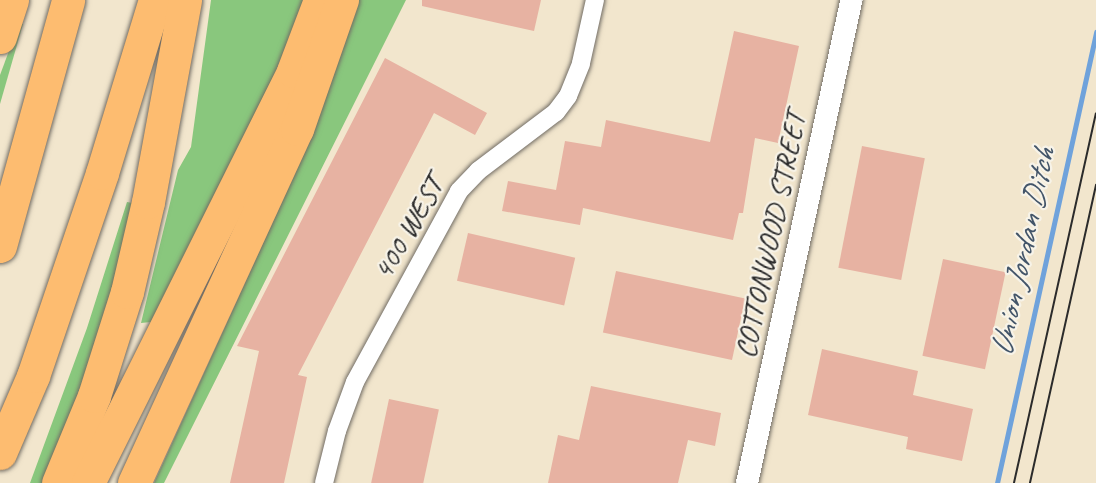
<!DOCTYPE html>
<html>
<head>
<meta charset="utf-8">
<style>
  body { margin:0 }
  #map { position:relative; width:1096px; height:483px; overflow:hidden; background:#f2e6cd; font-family:Caveat,sans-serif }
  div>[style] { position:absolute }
  .green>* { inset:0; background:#89c77d }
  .stream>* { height:5px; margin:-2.5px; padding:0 2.5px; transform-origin:2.5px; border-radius:2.5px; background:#6fa2db }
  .building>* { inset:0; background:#e7b2a2; transform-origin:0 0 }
  .roads { filter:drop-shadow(0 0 2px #716c64) drop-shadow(0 0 2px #716c64) }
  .minor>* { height:18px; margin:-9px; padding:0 9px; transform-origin:9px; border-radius:9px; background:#fff }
  .tertiary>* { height:22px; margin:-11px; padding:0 11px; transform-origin:11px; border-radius:11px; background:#fff }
  .motorway>* { height:33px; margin:-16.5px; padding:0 16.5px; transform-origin:16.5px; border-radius:16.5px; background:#fdbc70 }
  .tram>* { height:1.5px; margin:-0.75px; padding:0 0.75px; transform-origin:0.75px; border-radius:0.75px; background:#2b2b2b }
  span { translate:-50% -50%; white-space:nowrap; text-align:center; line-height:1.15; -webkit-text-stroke:4.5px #f7f3e8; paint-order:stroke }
  .street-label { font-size:30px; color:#2b2b2b }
  .water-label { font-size:32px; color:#435569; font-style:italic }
</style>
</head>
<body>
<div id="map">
  <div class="green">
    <i style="clip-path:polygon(211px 0,305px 0,272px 88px,151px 322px,141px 323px,178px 170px,191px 147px)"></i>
    <i style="clip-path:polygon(354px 0,406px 0,164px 483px,154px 483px,280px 206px)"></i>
    <i style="clip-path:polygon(19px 24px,23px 24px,0 104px,0 75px)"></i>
    <i style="clip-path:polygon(127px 202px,138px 204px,84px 381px,44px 483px,30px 483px,87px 328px)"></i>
  </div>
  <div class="stream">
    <i style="left:997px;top:483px;width:462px;rotate:-77.6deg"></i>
  </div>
  <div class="building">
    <i style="clip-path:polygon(422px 0,541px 0,534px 31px,422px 6px)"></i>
    <i style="clip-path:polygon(734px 31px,799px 46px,778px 143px,755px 138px,743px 213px,739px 213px,733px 240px,583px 208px,580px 225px,502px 211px,508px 181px,556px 190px,565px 141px,601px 147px,606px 120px,710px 142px)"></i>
    <i style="clip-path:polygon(385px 58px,487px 113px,475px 135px,434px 113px,298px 375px,307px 377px,284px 483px,230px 483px,259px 351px,237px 346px)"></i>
    <i style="left:862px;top:146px;width:64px;height:124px;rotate:11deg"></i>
    <i style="left:468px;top:233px;width:110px;height:49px;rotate:13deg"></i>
    <i style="left:943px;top:259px;width:64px;height:99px;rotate:12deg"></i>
    <i style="left:616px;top:271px;width:132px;height:63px;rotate:12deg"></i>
    <i style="clip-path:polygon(822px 349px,918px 371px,913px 395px,973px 409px,962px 461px,906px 449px,908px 437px,808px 415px)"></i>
    <i style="clip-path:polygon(591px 386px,721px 413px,715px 446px,688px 440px,678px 483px,548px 483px,558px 435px,579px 440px)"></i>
    <i style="left:389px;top:399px;width:51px;height:86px;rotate:12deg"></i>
  </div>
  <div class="roads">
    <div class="minor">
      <i style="left:324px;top:483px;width:54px;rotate:-76deg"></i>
      <i style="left:337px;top:431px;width:52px;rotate:-69.8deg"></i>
      <i style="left:355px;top:382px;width:217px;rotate:-61.4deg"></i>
      <i style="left:459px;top:191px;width:28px;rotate:-46deg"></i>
      <i style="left:478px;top:171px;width:98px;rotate:-37.1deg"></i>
      <i style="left:556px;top:112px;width:20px;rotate:-53deg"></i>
      <i style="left:568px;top:96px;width:35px;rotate:-68deg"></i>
      <i style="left:581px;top:63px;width:65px;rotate:-77.5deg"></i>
    </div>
    <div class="tertiary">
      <i style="left:747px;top:483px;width:494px;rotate:-77.8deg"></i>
    </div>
    <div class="motorway">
      <i style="left:0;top:37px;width:39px;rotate:-72deg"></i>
      <i style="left:0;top:246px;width:255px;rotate:-74.5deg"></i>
      <i style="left:0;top:453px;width:84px;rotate:-66.8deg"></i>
      <i style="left:33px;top:376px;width:214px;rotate:-71.2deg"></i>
      <i style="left:102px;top:173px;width:181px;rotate:-73deg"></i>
      <i style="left:58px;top:483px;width:94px;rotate:-67.5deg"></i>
      <i style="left:94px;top:396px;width:109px;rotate:-72.4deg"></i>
      <i style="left:127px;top:292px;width:92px;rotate:-76.9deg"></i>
      <i style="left:148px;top:202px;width:205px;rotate:-79.6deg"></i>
      <i style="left:88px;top:483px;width:460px;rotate:-63.5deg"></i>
      <i style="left:293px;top:71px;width:76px;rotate:-69.2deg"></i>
      <i style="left:134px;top:483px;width:390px;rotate:-65.3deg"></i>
      <i style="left:297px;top:129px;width:137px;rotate:-70.8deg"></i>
    </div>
  </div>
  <div class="tram">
    <i style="left:1014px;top:483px;width:378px;rotate:-77.5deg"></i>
    <i style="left:1030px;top:483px;width:305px;rotate:-77.5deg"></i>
  </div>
  <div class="street-label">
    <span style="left:408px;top:228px;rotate:-60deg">400 WEST</span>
    <span style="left:770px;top:235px;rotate:-78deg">COTTONWOOD STREET</span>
  </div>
  <div class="water-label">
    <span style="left:1023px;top:252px;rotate:-78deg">Union Jordan Ditch</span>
  </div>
</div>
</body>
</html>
